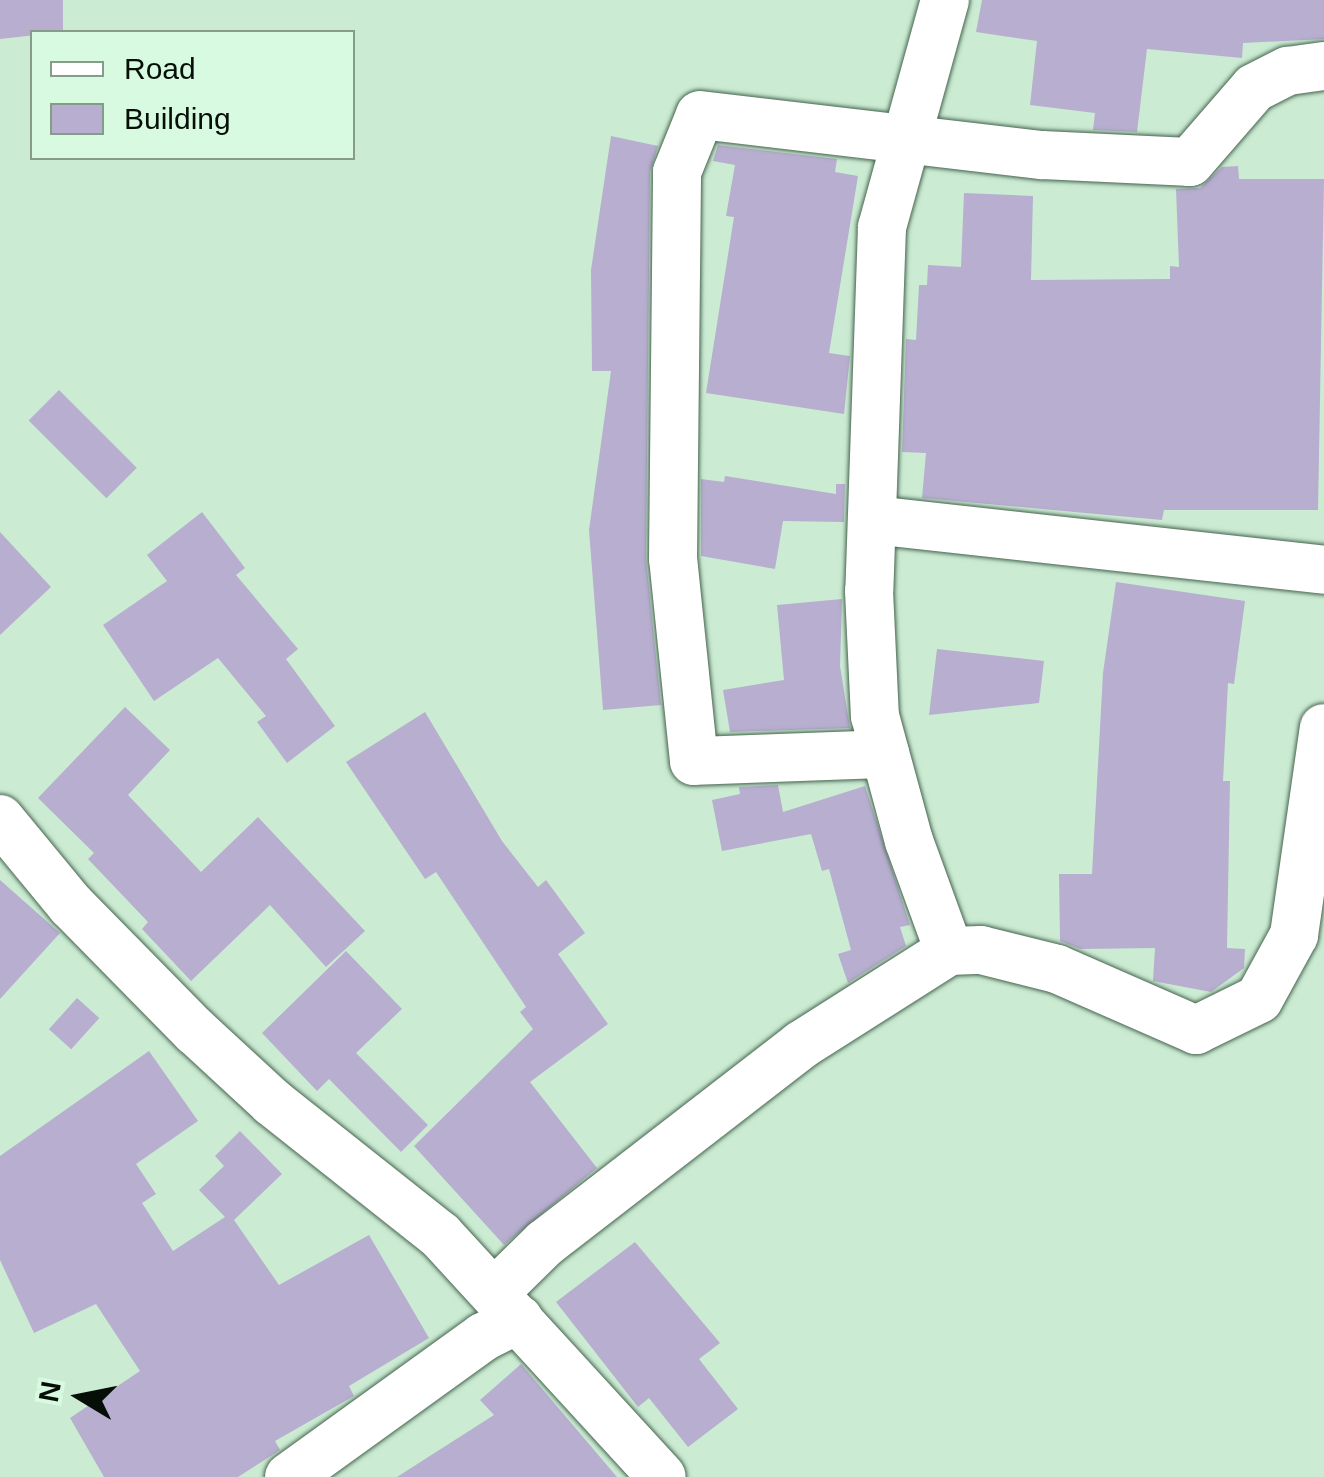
<!DOCTYPE html>
<html>
<head>
<meta charset="utf-8">
<style>
  body { margin:0 }
  #map { position:relative; width:1324px; height:1477px; overflow:hidden; background:#cbecd3; font-family:Helvetica,sans-serif }
  div>[style] { position:absolute }
  .building>* { inset:0; background:#b7aed0; transform-origin:0 0 }
  .roads { filter:drop-shadow(0 0 2px #46634e) drop-shadow(0 0 2px #46634e) }
  .minor>* { height:48px; margin:-24px; padding:0 24px; transform-origin:24px; border-radius:24px; background:#fff }
  span { translate:-50% -50%; white-space:nowrap; text-align:center; line-height:1.15; -webkit-text-stroke:9px #d8fae0; paint-order:stroke }
  .legend { position:absolute; left:30px; top:30px; width:325px; height:130px; box-sizing:border-box; background:#d8fae0; border:2px solid #849c89; margin:0; padding:12px 18px; list-style:none; font-size:30px; color:#050f07 }
  .legend li { display:flex; align-items:center; gap:20px; height:50px }
  .legend b { width:50px; border:2px solid #849c89 }
  .north { position:absolute; left:30px; top:1347px; width:100px; height:100px; -webkit-text-stroke:8px #d8fae0; paint-order:stroke; rotate:280deg; font-size:28px; font-weight:700; line-height:40px; text-align:center; color:#050f07 }
  .north::after { content:''; display:block; margin:auto; width:35px; height:45px; background:#050f07; clip-path:polygon(50% 0,100% 100%,50% 72%,0 100%) }
</style>
</head>
<body>
<div id="map">
  <div class="building">
    <i style="clip-path:polygon(0 0,63px 0,63px 32px,0 39px)"></i>
    <i style="clip-path:polygon(982px 0,1324px 0,1324px 39px,1243px 43px,1242px 58px,1147px 49px,1137px 132px,1093px 130px,1095px 113px,1030px 105px,1037px 41px,976px 32px)"></i>
    <i style="clip-path:polygon(611px 136px,658px 146px,650px 172px,646px 559px,661px 705px,603px 710px,589px 530px,611px 371px,592px 371px,591px 270px)"></i>
    <i style="clip-path:polygon(718px 145px,837px 159px,835px 172px,858px 176px,829px 353px,850px 356px,844px 414px,706px 393px,734px 217px,726px 216px,735px 165px,713px 161px)"></i>
    <i style="clip-path:polygon(1238px 166px,1239px 179px,1324px 179px,1318px 510px,1164px 510px,1162px 520px,922px 498px,926px 453px,902px 452px,906px 339px,916px 340px,919px 285px,927px 285px,928px 265px,961px 267px,964px 193px,1033px 196px,1031px 280px,1170px 279px,1170px 266px,1179px 267px,1176px 189px,1200px 188px,1222px 167px)"></i>
    <i style="left:59px;top:390px;width:110px;height:43px;rotate:45deg"></i>
    <i style="clip-path:polygon(725px 476px,836px 494px,836px 484px,845px 484px,844px 522px,783px 521px,775px 569px,701px 556px,701px 479px,724px 482px)"></i>
    <i style="clip-path:polygon(202px 512px,245px 568px,236px 575px,298px 649px,286px 659px,335px 726px,287px 763px,257px 722px,266px 716px,218px 658px,154px 701px,103px 625px,167px 581px,147px 555px)"></i>
    <i style="clip-path:polygon(0 532px,51px 587px,0 635px)"></i>
    <i style="clip-path:polygon(1116px 582px,1245px 601px,1234px 684px,1228px 683px,1223px 781px,1230px 781px,1227px 948px,1245px 949px,1244px 968px,1211px 992px,1153px 981px,1155px 948px,1080px 949px,1060px 941px,1059px 874px,1092px 874px,1103px 673px)"></i>
    <i style="clip-path:polygon(842px 599px,840px 666px,850px 728px,730px 732px,723px 690px,784px 680px,777px 605px)"></i>
    <i style="clip-path:polygon(937px 649px,1044px 661px,1039px 703px,929px 715px)"></i>
    <i style="clip-path:polygon(125px 707px,170px 750px,128px 795px,201px 872px,258px 817px,365px 931px,326px 967px,270px 905px,191px 981px,142px 929px,148px 922px,88px 859px,94px 853px,38px 798px)"></i>
    <i style="clip-path:polygon(425px 712px,502px 841px,538px 887px,546px 880px,585px 933px,558px 954px,608px 1024px,530px 1082px,597px 1168px,504px 1245px,414px 1146px,533px 1029px,520px 1012px,526px 1007px,436px 872px,425px 879px,346px 762px)"></i>
    <i style="clip-path:polygon(778px 785px,783px 812px,865px 786px,910px 925px,900px 927px,906px 946px,848px 983px,838px 954px,851px 950px,829px 869px,822px 871px,811px 834px,722px 851px,712px 800px,740px 794px,739px 787px)"></i>
    <i style="clip-path:polygon(0 880px,60px 933px,0 999px)"></i>
    <i style="clip-path:polygon(346px 951px,402px 1009px,356px 1053px,428px 1125px,401px 1152px,329px 1079px,317px 1091px,262px 1033px)"></i>
    <i style="left:77px;top:998px;width:30px;height:42px;rotate:42deg"></i>
    <i style="clip-path:polygon(149px 1051px,198px 1121px,136px 1164px,156px 1194px,142px 1203px,173px 1251px,225px 1217px,199px 1190px,224px 1166px,215px 1156px,240px 1131px,282px 1174px,234px 1220px,279px 1285px,369px 1235px,429px 1338px,349px 1386px,354px 1396px,275px 1441px,280px 1450px,238px 1477px,104px 1477px,70px 1418px,140px 1371px,96px 1304px,34px 1333px,0 1260px,0 1156px)"></i>
    <i style="clip-path:polygon(635px 1242px,720px 1343px,699px 1359px,738px 1409px,688px 1447px,649px 1398px,638px 1407px,556px 1302px)"></i>
    <i style="clip-path:polygon(521px 1364px,617px 1477px,397px 1477px,494px 1415px,480px 1400px)"></i>
  </div>
  <div class="roads">
    <div class="minor">
      <i style="left:945px;top:0;width:236px;rotate:105.5deg"></i>
      <i style="left:882px;top:227px;width:364px;rotate:92deg"></i>
      <i style="left:869px;top:591px;width:125px;rotate:87.3deg"></i>
      <i style="left:875px;top:716px;width:130px;rotate:74.8deg"></i>
      <i style="left:909px;top:841px;width:117px;rotate:70deg"></i>
      <i style="left:873px;top:520px;width:454px;rotate:6.3deg"></i>
      <i style="left:885px;top:754px;width:191px;rotate:177.9deg"></i>
      <i style="left:694px;top:761px;width:203px;rotate:-95.9deg"></i>
      <i style="left:673px;top:559px;width:387px;rotate:-89.4deg"></i>
      <i style="left:677px;top:172px;width:61px;rotate:-68deg"></i>
      <i style="left:700px;top:115px;width:344px;rotate:6.7deg"></i>
      <i style="left:1042px;top:155px;width:148px;rotate:2.7deg"></i>
      <i style="left:1190px;top:162px;width:98px;rotate:-49.1deg"></i>
      <i style="left:1254px;top:88px;width:38px;rotate:-27deg"></i>
      <i style="left:1288px;top:71px;width:36px;rotate:-8deg"></i>
      <i style="left:0;top:819px;width:112px;rotate:50.5deg"></i>
      <i style="left:71px;top:905px;width:177px;rotate:45.5deg"></i>
      <i style="left:195px;top:1031px;width:105px;rotate:42.7deg"></i>
      <i style="left:272px;top:1102px;width:214px;rotate:38.4deg"></i>
      <i style="left:440px;top:1235px;width:328px;rotate:47.5deg"></i>
      <i style="left:496px;top:1291px;width:69px;rotate:-44.4deg"></i>
      <i style="left:545px;top:1243px;width:324px;rotate:-37.7deg"></i>
      <i style="left:801px;top:1045px;width:175px;rotate:-32.4deg"></i>
      <i style="left:949px;top:951px;width:32px;rotate:-2deg"></i>
      <i style="left:981px;top:950px;width:78px;rotate:14deg"></i>
      <i style="left:1057px;top:969px;width:152px;rotate:23.7deg"></i>
      <i style="left:1196px;top:1030px;width:70px;rotate:-26.2deg"></i>
      <i style="left:1259px;top:999px;width:73px;rotate:-61.3deg"></i>
      <i style="left:1294px;top:935px;width:209px;rotate:-81.8deg"></i>
      <i style="left:289px;top:1477px;width:239px;rotate:-35.8deg"></i>
      <i style="left:483px;top:1337px;width:40px;rotate:-26.6deg"></i>
    </div>
  </div>
  <ul class="legend">
  <li><b style="height:12px;background:#fff"></b>Road</li>
  <li><b style="height:28px;background:#b7aed0"></b>Building</li>
  </ul>
  <div class="north">N</div>
</div>
</body>
</html>
